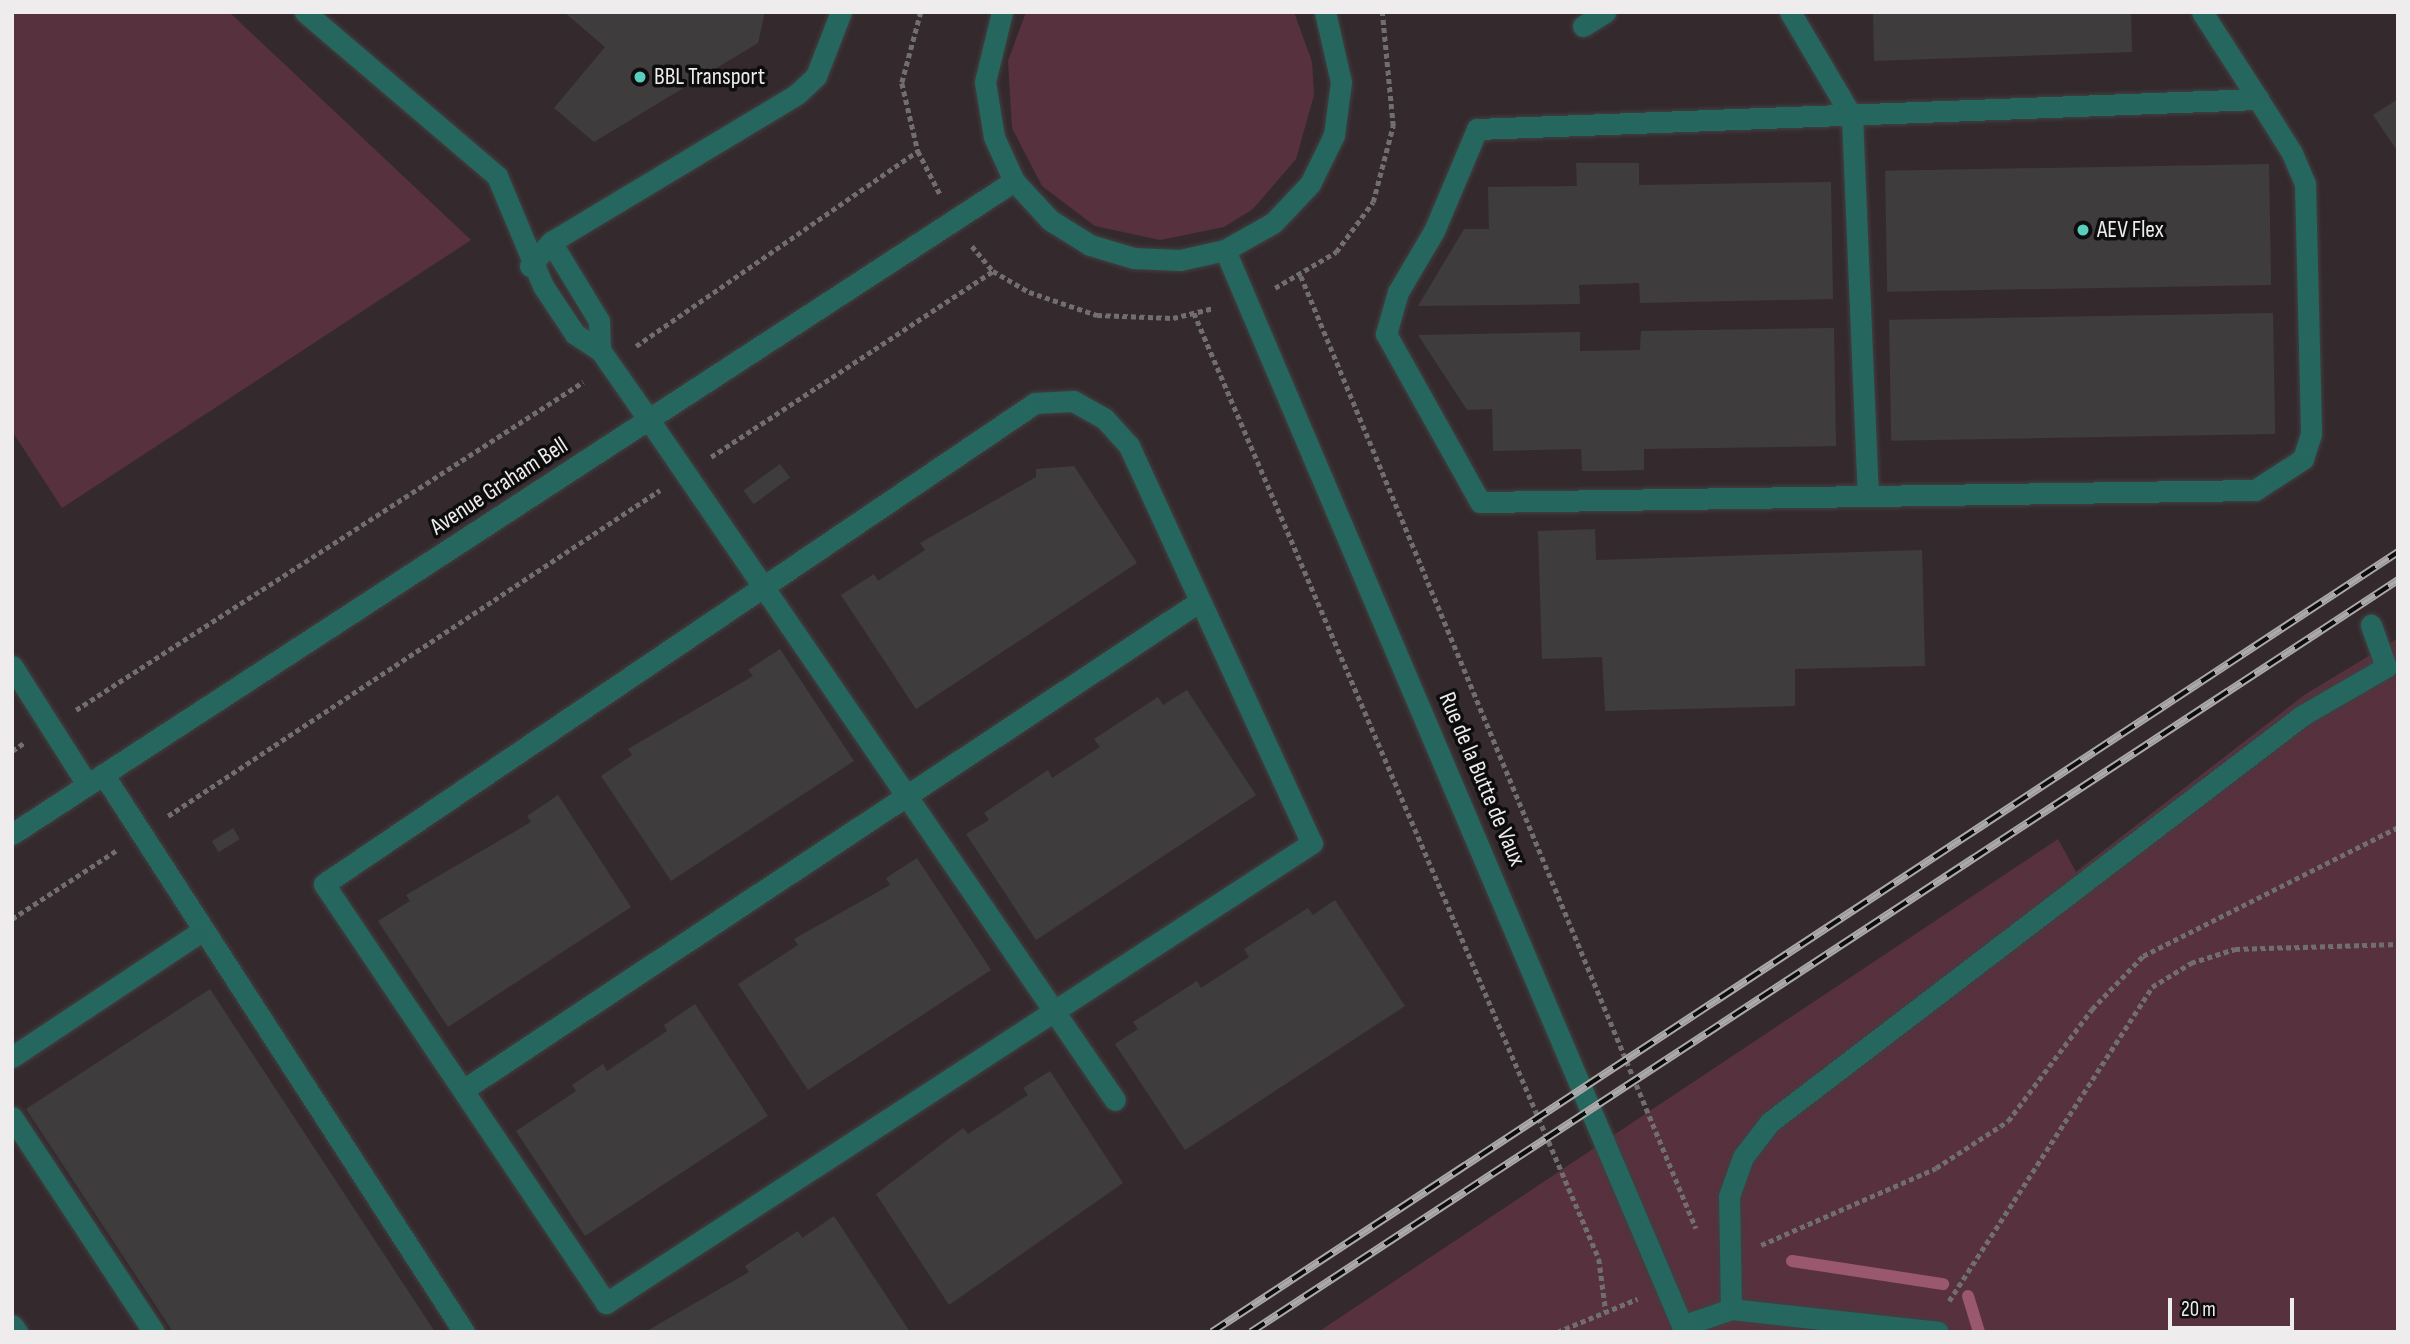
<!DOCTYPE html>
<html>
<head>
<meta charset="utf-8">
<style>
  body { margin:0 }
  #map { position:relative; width:2410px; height:1344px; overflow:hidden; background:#262324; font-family:"Sofia Sans Condensed",sans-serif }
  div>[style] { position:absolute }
  .built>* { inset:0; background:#342a2d }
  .green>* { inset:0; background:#58313e }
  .stream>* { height:12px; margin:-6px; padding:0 6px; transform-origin:6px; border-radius:6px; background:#9a586e }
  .building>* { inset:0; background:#3f3c3d; transform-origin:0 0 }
  .path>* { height:4.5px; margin-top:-2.25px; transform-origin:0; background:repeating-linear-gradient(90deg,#716e6f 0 5px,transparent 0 8.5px) }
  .roads { filter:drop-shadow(0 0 2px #423f40) drop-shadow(0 0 2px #423f40) }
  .minor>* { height:21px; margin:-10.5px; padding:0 10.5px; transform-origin:10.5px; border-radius:10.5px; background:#25675f }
  .rail>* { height:8px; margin-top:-4px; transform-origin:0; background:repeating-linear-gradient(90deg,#0e0d0d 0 16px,#aba9aa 0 32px); box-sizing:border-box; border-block:2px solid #aba9aa }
  .dots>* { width:19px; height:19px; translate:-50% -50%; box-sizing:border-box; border:4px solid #0e0d0d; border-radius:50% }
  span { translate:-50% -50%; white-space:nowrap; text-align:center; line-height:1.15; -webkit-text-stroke:7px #0e0d0d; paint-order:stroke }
  .poi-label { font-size:24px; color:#eeeced }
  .left { translate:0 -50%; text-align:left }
  .street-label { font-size:24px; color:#eeeced }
  .frame { position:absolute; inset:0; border:14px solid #eeeced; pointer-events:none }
  .scale { position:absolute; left:2168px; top:1298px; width:126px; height:32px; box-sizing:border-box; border:4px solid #eeeced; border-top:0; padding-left:9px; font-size:21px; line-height:24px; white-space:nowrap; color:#eeeced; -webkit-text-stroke:5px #0e0d0d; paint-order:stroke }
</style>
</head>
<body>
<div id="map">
  <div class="built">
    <i style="clip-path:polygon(12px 12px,2398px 12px,2398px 638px,2304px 695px,2075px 873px,2057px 840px,1318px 1332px,12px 1332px)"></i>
  </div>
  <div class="green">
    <i style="clip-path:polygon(12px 12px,229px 12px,471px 240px,62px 508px,12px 431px)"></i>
    <i style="clip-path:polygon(1026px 12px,1294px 12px,1312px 62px,1314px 95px,1296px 159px,1253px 209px,1224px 227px,1160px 240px,1095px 226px,1042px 186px,1012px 128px,1008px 61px)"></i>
    <i style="clip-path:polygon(2398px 638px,2398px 1332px,1318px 1332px,2058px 839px,2076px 872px,2304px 695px)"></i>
  </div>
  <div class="stream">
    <i style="left:1792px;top:1261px;width:153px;rotate:8.7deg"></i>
    <i style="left:1968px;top:1296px;width:38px;rotate:73deg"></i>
  </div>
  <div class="building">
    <i style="clip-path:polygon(564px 12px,765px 12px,758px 43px,594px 142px,554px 108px,605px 47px)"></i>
    <i style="clip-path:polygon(1873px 12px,2131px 12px,2132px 52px,1874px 61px)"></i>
    <i style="clip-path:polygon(2398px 99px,2398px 152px,2373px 115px)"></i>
    <i style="clip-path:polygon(1576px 163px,1639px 163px,1639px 185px,1831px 182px,1833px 299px,1640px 303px,1639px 283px,1579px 285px,1580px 304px,1418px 306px,1464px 229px,1489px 229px,1488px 187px,1577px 186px)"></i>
    <i style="left:2269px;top:164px;width:121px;height:384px;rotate:89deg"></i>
    <i style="left:2273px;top:313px;width:121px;height:384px;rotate:89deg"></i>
    <i style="clip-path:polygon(1834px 328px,1836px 446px,1644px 449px,1644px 470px,1605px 471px,1582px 471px,1581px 449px,1493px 451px,1492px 409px,1467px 410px,1418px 335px,1580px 332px,1580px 351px,1640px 350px,1641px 331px)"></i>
    <i style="left:780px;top:464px;width:17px;height:45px;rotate:54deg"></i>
    <i style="clip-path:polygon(1074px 466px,1137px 563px,916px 709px,841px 595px,874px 574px,878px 581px,925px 550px,920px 543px,1036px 477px,1036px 469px)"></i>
    <i style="clip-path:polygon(1595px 529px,1596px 560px,1922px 550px,1925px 666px,1795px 669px,1795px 706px,1605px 711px,1602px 657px,1542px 659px,1538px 531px)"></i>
    <i style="clip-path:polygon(780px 649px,854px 761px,671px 881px,601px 776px,632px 755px,628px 749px,753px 676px,748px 670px)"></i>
    <i style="clip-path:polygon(1187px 690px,1256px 795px,1036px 940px,966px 834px,989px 820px,984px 813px,1048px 770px,1052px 778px,1100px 747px,1094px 739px,1158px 697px,1163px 705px)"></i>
    <i style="clip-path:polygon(558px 795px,631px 907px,448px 1027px,378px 921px,410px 901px,406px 895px,531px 822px,527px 816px)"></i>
    <i style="left:233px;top:828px;width:13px;height:25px;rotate:58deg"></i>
    <i style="clip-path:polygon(917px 858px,991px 970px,808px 1090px,738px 984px,798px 945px,794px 939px,890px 885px,886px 878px)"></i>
    <i style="clip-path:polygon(1335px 900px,1405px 1006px,1185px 1150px,1115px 1044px,1138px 1029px,1133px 1022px,1197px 981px,1201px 988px,1249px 957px,1244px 949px,1308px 908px,1313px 915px)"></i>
    <i style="clip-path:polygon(210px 989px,435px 1332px,173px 1332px,26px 1109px)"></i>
    <i style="clip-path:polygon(695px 1004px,768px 1116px,585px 1236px,516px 1131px,576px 1091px,572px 1085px,603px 1064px,607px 1071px,667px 1031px,664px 1025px)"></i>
    <i style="clip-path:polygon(1050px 1071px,1123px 1183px,949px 1305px,876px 1194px,963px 1128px,968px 1134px,1028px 1095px,1023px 1088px)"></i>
    <i style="clip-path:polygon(834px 1216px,910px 1332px,645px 1332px,749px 1272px,745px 1266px,798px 1231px,802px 1238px)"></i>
  </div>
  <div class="path">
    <i style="left:921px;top:12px;width:73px;rotate:105deg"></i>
    <i style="left:902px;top:83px;width:70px;rotate:76.8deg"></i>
    <i style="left:918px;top:151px;width:48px;rotate:62.9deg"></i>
    <i style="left:972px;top:246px;width:33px;rotate:50deg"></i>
    <i style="left:993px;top:271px;width:42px;rotate:30.3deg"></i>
    <i style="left:1029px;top:292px;width:72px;rotate:18.7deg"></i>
    <i style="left:1097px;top:315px;width:76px;rotate:2.3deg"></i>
    <i style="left:1173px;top:318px;width:42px;rotate:-13.7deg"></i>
    <i style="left:1301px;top:276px;width:1031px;rotate:67.47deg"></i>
    <i style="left:1275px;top:288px;width:71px;rotate:-30.5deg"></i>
    <i style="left:1336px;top:252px;width:62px;rotate:-53.5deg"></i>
    <i style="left:1373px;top:202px;width:79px;rotate:-75.3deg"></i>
    <i style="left:1393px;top:126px;width:115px;rotate:-95.5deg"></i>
    <i style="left:1194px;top:313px;width:1029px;rotate:66.82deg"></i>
    <i style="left:1599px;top:1259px;width:53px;rotate:82.5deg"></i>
    <i style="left:636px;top:346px;width:343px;rotate:-34.7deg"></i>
    <i style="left:711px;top:457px;width:338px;rotate:-33.4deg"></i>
    <i style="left:76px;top:710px;width:604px;rotate:-32.9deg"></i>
    <i style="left:12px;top:751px;width:14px;rotate:-34deg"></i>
    <i style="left:168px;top:816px;width:590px;rotate:-33.53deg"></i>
    <i style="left:12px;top:919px;width:126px;rotate:-33.3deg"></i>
    <i style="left:1761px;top:1245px;width:191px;rotate:-23.7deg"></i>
    <i style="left:1936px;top:1168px;width:86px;rotate:-33.1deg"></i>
    <i style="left:2008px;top:1121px;width:140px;rotate:-53.1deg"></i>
    <i style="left:2092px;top:1009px;width:74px;rotate:-46.1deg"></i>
    <i style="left:2143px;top:956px;width:286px;rotate:-26.8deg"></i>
    <i style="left:1949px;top:1301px;width:374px;rotate:-57.1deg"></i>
    <i style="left:2152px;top:987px;width:46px;rotate:-31.6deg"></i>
    <i style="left:2191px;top:963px;width:46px;rotate:-17.7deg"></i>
    <i style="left:2235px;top:949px;width:163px;rotate:-1.8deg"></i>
    <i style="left:1557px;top:1332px;width:87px;rotate:-22.4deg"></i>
  </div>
  <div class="roads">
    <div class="minor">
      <i style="left:305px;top:12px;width:253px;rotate:40.5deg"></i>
      <i style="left:497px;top:176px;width:119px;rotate:67.3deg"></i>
      <i style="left:543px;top:286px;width:58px;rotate:56.3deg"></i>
      <i style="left:575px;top:334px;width:30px;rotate:33deg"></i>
      <i style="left:600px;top:350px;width:85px;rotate:55deg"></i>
      <i style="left:649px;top:420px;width:824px;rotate:55.58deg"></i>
      <i style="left:1002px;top:12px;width:72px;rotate:103.7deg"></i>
      <i style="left:985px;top:82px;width:56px;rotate:80.7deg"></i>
      <i style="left:994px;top:137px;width:48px;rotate:65.6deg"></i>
      <i style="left:1014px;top:181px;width:53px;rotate:47.3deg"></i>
      <i style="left:1050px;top:220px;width:47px;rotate:32deg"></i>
      <i style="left:1090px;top:245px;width:46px;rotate:16.5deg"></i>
      <i style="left:1134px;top:258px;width:46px;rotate:2.5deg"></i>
      <i style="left:1180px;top:260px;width:46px;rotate:-12.5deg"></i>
      <i style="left:1225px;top:250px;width:55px;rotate:-29.4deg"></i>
      <i style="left:1273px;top:223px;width:54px;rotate:-46.5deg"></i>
      <i style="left:1310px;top:184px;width:55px;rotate:-63.9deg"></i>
      <i style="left:1334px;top:135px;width:53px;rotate:-82.5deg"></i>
      <i style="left:1341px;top:82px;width:72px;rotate:-102.9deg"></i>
      <i style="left:1790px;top:12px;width:122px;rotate:59.4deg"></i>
      <i style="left:1852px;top:117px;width:379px;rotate:87.6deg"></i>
      <i style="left:2202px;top:12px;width:103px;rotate:57.2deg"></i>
      <i style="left:2258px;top:99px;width:64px;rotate:57.8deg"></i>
      <i style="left:2292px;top:153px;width:34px;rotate:67deg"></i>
      <i style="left:2305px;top:184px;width:250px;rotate:88.6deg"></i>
      <i style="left:2311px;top:434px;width:26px;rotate:108deg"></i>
      <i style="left:2303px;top:459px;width:57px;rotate:147.1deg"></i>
      <i style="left:2255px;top:490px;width:775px;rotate:179.11deg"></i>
      <i style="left:1480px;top:502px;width:193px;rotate:-119.2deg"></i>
      <i style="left:1386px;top:334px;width:44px;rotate:-74.1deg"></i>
      <i style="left:1398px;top:292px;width:71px;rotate:-59.5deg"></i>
      <i style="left:1434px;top:231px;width:111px;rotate:-67.1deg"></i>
      <i style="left:1477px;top:129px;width:782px;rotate:-2.2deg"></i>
      <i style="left:1583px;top:26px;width:26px;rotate:-32deg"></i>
      <i style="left:551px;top:242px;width:92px;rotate:58.7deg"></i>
      <i style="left:599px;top:321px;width:29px;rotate:88deg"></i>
      <i style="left:1225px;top:250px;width:1176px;rotate:66.97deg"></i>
      <i style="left:530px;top:266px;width:32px;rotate:-49deg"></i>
      <i style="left:551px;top:242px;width:287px;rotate:-31deg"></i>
      <i style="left:797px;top:94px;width:26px;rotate:-43deg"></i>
      <i style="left:816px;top:76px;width:69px;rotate:-68.7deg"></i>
      <i style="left:1073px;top:401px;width:35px;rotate:29deg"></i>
      <i style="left:1104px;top:418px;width:38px;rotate:48deg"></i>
      <i style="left:1129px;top:446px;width:437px;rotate:65.3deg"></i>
      <i style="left:1312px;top:843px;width:843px;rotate:146.91deg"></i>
      <i style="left:606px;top:1303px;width:505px;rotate:-123.94deg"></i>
      <i style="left:324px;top:884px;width:858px;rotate:-34.08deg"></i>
      <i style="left:1035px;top:403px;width:38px;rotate:-3deg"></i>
      <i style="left:12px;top:666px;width:140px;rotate:57.6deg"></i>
      <i style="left:103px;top:774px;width:665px;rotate:57.1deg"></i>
      <i style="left:12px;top:834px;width:1196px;rotate:-33.09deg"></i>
      <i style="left:12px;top:1057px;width:226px;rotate:-33.6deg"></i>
      <i style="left:463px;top:1090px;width:884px;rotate:-33.56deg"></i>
      <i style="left:12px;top:1117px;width:258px;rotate:56.6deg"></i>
      <i style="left:1731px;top:1309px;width:113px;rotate:-91deg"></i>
      <i style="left:1729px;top:1196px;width:41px;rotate:-70.3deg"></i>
      <i style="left:1743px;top:1157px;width:44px;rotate:-52.4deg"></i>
      <i style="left:1770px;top:1122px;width:671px;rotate:-37.37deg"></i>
      <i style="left:2303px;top:715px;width:96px;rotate:-30deg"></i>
      <i style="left:2386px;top:667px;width:45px;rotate:-109.7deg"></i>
      <i style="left:12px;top:1325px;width:9px;rotate:54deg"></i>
      <i style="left:1682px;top:1326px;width:52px;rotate:-19.1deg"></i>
      <i style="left:1731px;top:1309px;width:208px;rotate:6.3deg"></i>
    </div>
  </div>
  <div class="rail">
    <i style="left:1212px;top:1332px;width:1420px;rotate:-33.33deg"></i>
    <i style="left:1251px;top:1332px;width:1372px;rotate:-33.25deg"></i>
  </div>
  <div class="dots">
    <i style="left:640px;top:77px;background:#59cebf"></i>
    <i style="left:2083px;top:230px;background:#59cebf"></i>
  </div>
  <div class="poi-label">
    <span class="left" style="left:654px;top:77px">BBL Transport</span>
    <span class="left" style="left:2097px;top:230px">AEV Flex</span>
  </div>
  <div class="street-label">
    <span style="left:499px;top:486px;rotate:-33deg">Avenue Graham Bell</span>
    <span style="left:1482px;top:779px;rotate:67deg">Rue de la Butte de Vaux</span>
  </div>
  <div class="frame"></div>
  <div class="scale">20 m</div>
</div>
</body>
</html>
